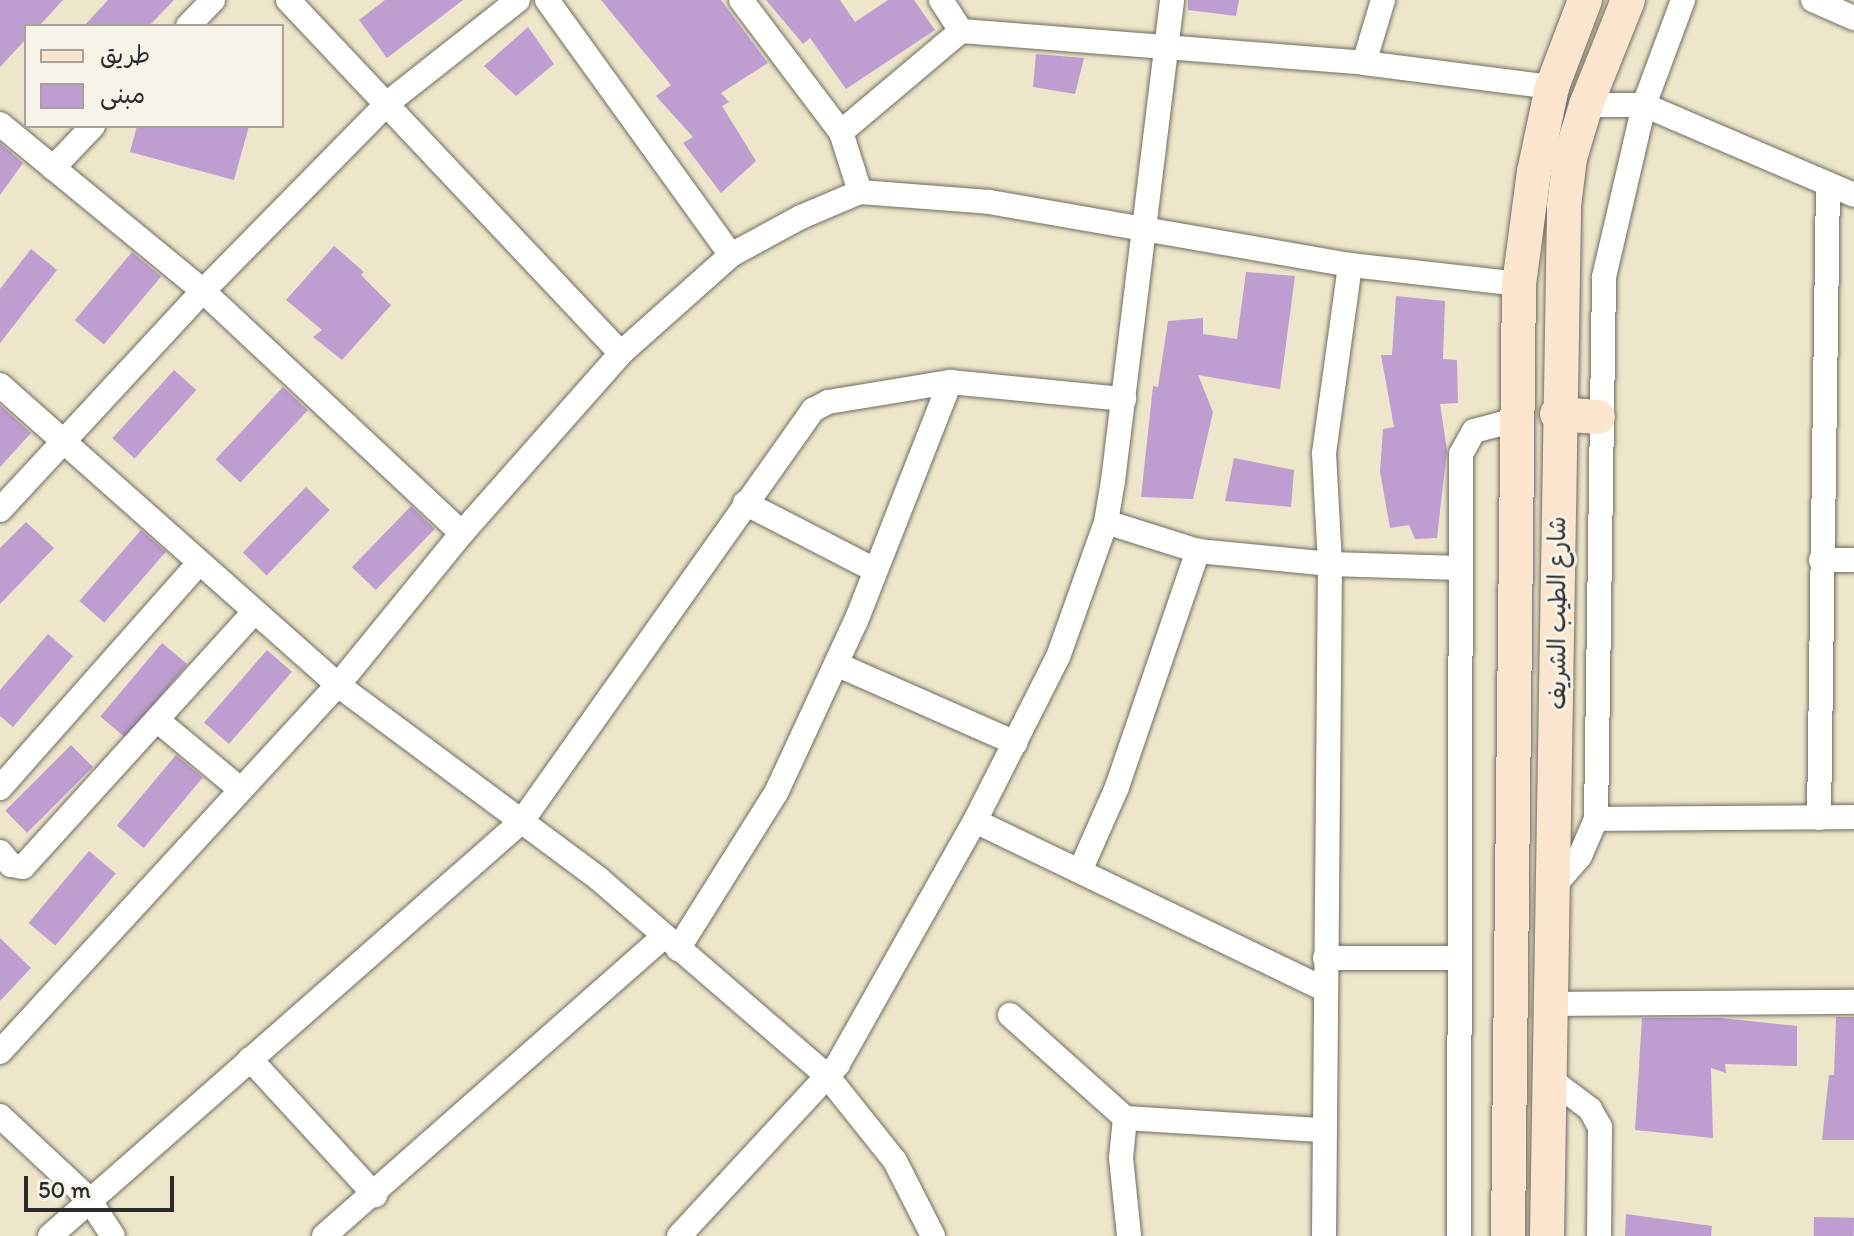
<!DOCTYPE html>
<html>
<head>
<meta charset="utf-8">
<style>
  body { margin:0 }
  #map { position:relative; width:1854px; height:1236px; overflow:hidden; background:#eee6ca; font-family:Itim,"Playpen Sans Arabic",sans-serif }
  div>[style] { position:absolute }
  .building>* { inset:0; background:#be9dd0; transform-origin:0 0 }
  .roads { filter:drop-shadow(0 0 2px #6f6c63) drop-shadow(0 0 2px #6f6c63) }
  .street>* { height:24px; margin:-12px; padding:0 12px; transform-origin:12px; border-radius:12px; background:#fff }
  .secondary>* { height:34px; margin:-17px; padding:0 17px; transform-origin:17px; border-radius:17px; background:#fce5cf }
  span { translate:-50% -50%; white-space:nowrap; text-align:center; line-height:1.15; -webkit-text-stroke:6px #f7f3e8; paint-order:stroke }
  .street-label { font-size:24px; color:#2b2b2b }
  .legend { position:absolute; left:24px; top:24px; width:260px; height:104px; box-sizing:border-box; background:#f7f3e8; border:2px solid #a5a39c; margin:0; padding:10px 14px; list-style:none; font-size:24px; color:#2b2b2b }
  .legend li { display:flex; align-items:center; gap:16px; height:40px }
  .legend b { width:40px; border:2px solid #a5a39c }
  .scale { position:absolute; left:24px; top:1176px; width:150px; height:36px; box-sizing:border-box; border:4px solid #2b2b2b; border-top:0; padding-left:10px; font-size:24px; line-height:28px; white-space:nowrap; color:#2b2b2b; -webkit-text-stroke:6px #f7f3e8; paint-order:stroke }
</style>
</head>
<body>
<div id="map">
  <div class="building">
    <i style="clip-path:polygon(0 0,63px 0,39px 26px,26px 26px,26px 39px,0 67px)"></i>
    <i style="clip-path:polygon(108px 0,174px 0,149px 26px,84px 26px)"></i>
    <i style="clip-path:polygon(385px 0,463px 0,387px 58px,359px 20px)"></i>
    <i style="clip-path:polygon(601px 0,721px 0,768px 63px,721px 93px,729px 102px,722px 106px,756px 161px,721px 193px,683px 143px,693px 137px,656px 96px,671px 85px)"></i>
    <i style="clip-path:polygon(766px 0,840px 0,855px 22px,888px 0,914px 0,935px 30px,846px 89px,810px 38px,803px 44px)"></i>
    <i style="clip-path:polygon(1188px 0,1239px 0,1236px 16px,1188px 10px)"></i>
    <i style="clip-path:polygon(528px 27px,554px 64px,516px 96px,484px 66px)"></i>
    <i style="clip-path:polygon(1036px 54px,1084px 58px,1075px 94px,1033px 87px)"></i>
    <i style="clip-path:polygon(137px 126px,249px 126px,234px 180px,130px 152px)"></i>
    <i style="clip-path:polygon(0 143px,23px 163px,0 195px)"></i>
    <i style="clip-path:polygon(334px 246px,364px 272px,361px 275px,391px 305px,342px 360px,313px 337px,322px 330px,286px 300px)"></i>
    <i style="clip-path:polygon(31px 249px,57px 270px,0 343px,0 289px)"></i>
    <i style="left:132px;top:252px;width:38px;height:89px;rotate:40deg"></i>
    <i style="clip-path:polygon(1246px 272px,1295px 276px,1280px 389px,1198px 375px,1213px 412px,1193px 499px,1141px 497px,1153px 386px,1158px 387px,1168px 321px,1203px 318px,1203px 334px,1237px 339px)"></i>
    <i style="clip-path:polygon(1396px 296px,1445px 301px,1443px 359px,1457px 360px,1458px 403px,1440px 404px,1447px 450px,1437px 538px,1415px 539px,1409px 525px,1390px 528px,1380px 471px,1383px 429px,1394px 427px,1381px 355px,1392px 355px)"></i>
    <i style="left:174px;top:370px;width:30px;height:92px;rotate:42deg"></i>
    <i style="left:283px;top:387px;width:34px;height:99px;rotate:43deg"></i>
    <i style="clip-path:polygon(0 405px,31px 433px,0 467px)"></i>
    <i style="clip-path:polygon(1234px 458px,1294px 470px,1291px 507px,1225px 501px)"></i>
    <i style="left:306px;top:487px;width:33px;height:91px;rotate:44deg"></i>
    <i style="left:411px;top:506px;width:33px;height:85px;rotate:44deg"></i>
    <i style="clip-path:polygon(26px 522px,54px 548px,0 604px,0 548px)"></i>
    <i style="left:141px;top:530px;width:33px;height:94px;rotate:41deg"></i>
    <i style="clip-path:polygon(48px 634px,73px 656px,13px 727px,0 716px,0 690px)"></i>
    <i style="left:162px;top:643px;width:33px;height:96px;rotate:40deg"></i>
    <i style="left:267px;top:650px;width:33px;height:96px;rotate:41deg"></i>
    <i style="left:71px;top:745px;width:31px;height:93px;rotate:45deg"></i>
    <i style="left:176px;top:755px;width:35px;height:92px;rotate:40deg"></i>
    <i style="left:89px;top:851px;width:35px;height:94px;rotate:40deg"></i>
    <i style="clip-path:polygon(0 938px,31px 968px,0 1001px)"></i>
    <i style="clip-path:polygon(1836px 1017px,1854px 1017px,1854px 1140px,1822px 1140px,1829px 1075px,1834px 1075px)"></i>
    <i style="clip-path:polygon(1642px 1018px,1721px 1018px,1797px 1026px,1797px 1066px,1725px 1064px,1726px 1073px,1711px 1068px,1713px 1138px,1635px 1130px)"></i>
    <i style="clip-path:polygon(1626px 1214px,1712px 1226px,1711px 1236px,1625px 1236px)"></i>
    <i style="left:1814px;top:1217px;width:40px;height:19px;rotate:1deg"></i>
  </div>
  <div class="roads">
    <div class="street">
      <i style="left:288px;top:0;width:485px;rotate:46.7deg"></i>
      <i style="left:547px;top:0;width:314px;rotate:54.2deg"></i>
      <i style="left:741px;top:0;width:166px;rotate:52.9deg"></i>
      <i style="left:841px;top:132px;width:63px;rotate:72.4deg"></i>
      <i style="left:941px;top:0;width:37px;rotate:57deg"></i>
      <i style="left:961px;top:31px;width:404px;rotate:4.5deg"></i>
      <i style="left:1364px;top:63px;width:190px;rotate:7.3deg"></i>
      <i style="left:1813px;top:0;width:45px;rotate:23.7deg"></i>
      <i style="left:188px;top:26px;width:36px;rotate:-46deg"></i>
      <i style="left:1364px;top:63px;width:66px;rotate:-73.2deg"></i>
      <i style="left:1586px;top:105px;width:58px"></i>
      <i style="left:1644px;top:105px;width:228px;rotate:23.2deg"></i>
      <i style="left:0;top:124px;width:263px;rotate:39.4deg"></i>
      <i style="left:203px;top:291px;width:354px;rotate:43.1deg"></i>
      <i style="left:841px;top:132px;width:157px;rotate:-40.1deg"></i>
      <i style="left:53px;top:168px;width:58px;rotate:-46.4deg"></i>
      <i style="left:0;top:385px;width:452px;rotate:41.6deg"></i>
      <i style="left:338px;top:685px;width:325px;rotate:36.6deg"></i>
      <i style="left:599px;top:879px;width:303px;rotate:40.8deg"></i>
      <i style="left:828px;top:1077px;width:107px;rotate:51.4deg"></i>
      <i style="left:895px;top:1161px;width:84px;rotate:63.1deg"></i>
      <i style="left:745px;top:503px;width:146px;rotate:27.3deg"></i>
      <i style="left:0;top:510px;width:299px;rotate:-47.2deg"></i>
      <i style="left:203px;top:291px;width:265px;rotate:-45.5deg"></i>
      <i style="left:389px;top:102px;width:164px;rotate:-38.3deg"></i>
      <i style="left:1106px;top:522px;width:96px;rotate:17.5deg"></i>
      <i style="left:1198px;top:551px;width:133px;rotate:5.6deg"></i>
      <i style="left:1330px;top:564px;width:130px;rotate:1.8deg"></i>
      <i style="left:1821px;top:560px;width:33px"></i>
      <i style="left:836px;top:664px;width:196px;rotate:23.8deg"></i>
      <i style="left:157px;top:720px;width:108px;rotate:39.7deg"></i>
      <i style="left:0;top:788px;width:300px;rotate:-48.5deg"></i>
      <i style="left:1819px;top:818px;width:634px;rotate:-89.19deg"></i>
      <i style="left:1596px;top:819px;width:258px;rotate:-0.4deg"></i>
      <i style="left:975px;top:821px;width:387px;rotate:25.7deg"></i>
      <i style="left:0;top:852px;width:17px;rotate:50deg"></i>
      <i style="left:11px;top:865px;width:12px;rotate:9deg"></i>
      <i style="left:23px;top:867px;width:343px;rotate:-47.8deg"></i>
      <i style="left:1080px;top:871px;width:92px;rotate:-66.2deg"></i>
      <i style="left:1117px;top:787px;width:250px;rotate:-71.1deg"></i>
      <i style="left:1553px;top:887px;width:41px;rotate:-48.9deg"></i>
      <i style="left:1580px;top:856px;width:40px;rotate:-66.6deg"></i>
      <i style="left:1596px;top:819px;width:542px;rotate:-89.15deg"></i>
      <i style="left:1604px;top:277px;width:177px;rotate:-76.9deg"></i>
      <i style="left:1644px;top:105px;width:112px;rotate:-69.6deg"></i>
      <i style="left:678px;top:949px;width:184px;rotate:-57.9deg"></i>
      <i style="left:776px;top:793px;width:190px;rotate:-65.1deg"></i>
      <i style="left:856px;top:621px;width:257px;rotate:-68.5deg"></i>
      <i style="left:1325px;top:958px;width:133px"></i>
      <i style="left:1555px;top:1004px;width:299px;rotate:-0.4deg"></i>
      <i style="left:1010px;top:1015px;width:154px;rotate:41.8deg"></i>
      <i style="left:1125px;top:1118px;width:199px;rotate:3.5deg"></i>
      <i style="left:0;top:1052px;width:499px;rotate:-47.4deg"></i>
      <i style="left:338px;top:685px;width:196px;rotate:-50.8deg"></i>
      <i style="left:462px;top:533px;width:240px;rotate:-48.5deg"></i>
      <i style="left:621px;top:353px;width:147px;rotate:-41.7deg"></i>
      <i style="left:731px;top:255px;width:80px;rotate:-28.5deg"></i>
      <i style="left:801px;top:217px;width:64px;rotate:-23deg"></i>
      <i style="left:860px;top:192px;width:129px;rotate:4.4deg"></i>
      <i style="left:989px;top:202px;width:366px;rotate:9.9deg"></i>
      <i style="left:1350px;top:265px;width:170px;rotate:6.4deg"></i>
      <i style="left:250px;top:1059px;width:185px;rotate:47.4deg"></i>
      <i style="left:1550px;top:1079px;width:50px;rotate:36.9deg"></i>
      <i style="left:1590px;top:1109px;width:21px;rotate:61deg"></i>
      <i style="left:1600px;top:1127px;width:109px;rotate:90.5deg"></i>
      <i style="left:0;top:1116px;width:120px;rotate:43deg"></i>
      <i style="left:88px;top:1198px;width:45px;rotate:56.7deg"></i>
      <i style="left:1125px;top:1118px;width:40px;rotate:95.7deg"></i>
      <i style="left:1121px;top:1158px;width:78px;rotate:84.1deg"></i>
      <i style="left:50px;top:1236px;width:628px;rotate:-41.32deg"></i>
      <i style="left:522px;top:821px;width:504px;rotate:-54.7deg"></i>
      <i style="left:813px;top:410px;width:17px;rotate:-28deg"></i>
      <i style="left:828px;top:402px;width:124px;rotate:-9.3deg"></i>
      <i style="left:950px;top:382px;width:175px;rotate:5.6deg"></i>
      <i style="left:324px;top:1236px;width:453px;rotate:-41.4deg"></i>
      <i style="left:679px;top:1236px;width:234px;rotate:-47.2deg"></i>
      <i style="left:838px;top:1064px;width:279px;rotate:-60.6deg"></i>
      <i style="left:975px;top:821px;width:184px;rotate:-63.2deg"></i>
      <i style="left:1058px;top:657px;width:143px;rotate:-70.4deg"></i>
      <i style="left:1106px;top:522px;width:42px;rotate:-80.3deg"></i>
      <i style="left:1113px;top:481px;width:485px;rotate:-83deg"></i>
      <i style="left:1324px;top:1236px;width:672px;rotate:-89.49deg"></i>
      <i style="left:1330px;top:564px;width:111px;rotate:-93.1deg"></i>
      <i style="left:1324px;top:453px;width:190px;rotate:-82.1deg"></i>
      <i style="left:1459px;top:1236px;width:782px;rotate:-89.85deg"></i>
      <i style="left:1461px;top:454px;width:26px;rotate:-61deg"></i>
      <i style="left:1474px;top:431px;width:42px;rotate:-15deg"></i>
    </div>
    <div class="secondary">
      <i style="left:1557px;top:414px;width:41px;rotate:4.2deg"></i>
      <i style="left:1508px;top:1236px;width:952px;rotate:-89.34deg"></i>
      <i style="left:1519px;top:284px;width:113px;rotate:-82.4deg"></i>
      <i style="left:1534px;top:172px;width:87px;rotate:-78deg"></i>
      <i style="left:1552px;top:87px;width:93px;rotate:-69.2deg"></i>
      <i style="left:1547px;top:1236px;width:1030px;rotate:-89.05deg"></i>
      <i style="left:1564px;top:206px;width:48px;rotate:-82.9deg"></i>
      <i style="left:1570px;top:158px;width:55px;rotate:-73.2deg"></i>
      <i style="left:1586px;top:105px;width:113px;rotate:-68.2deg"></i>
    </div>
  </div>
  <div class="street-label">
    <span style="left:1557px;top:613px;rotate:-90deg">شارع الطيب الشريف</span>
  </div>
  <ul class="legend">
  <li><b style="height:10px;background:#fce5cf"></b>طريق</li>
  <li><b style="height:22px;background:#be9dd0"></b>مبنى</li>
  </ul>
  <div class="scale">50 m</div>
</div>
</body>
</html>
